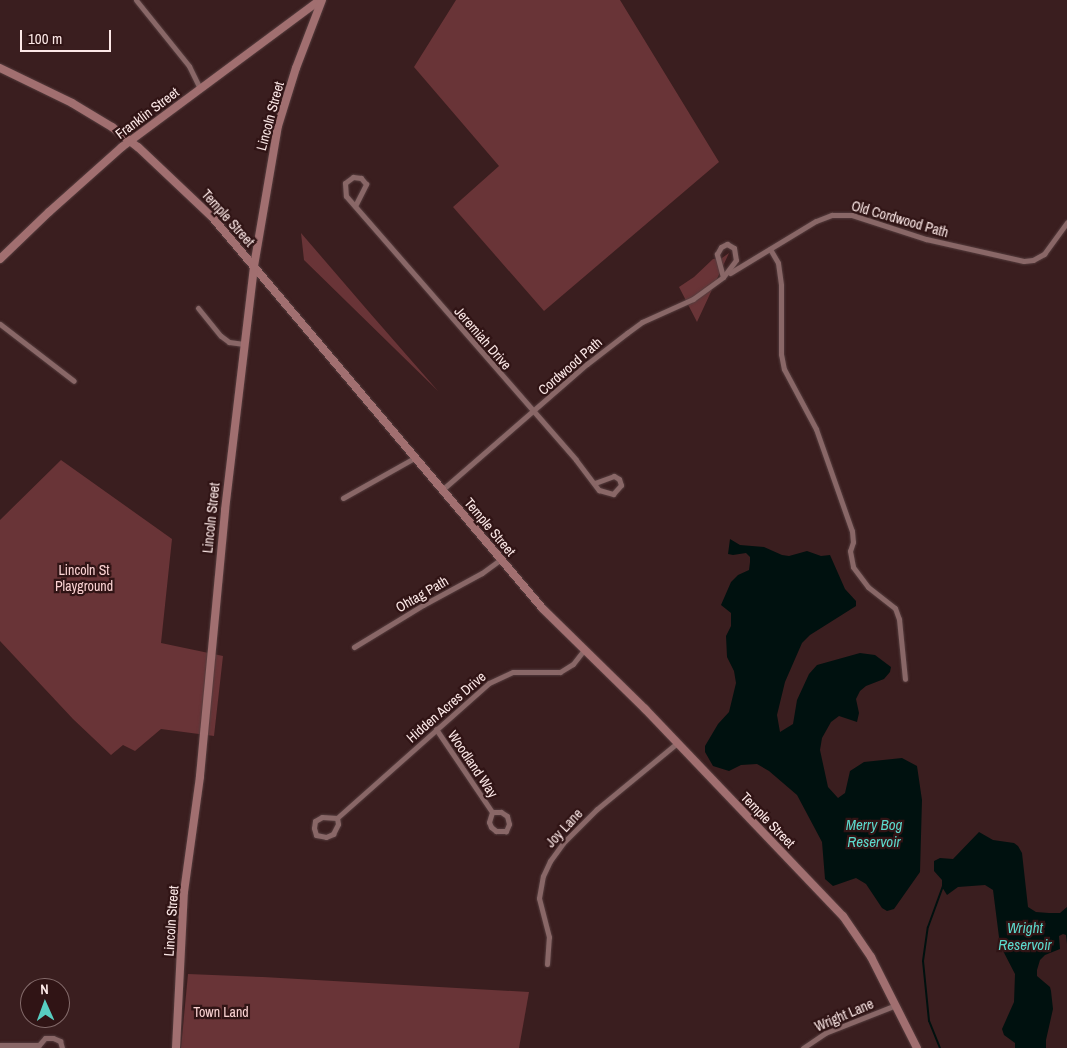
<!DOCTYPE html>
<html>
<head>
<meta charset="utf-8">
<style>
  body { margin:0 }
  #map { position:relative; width:1067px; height:1048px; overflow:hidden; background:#3a1e1f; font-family:"Archivo Narrow",sans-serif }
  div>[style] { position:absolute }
  .green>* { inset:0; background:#693437 }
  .water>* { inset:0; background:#00110f }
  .stream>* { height:2px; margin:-1px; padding:0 1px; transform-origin:1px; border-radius:1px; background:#00110f }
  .roads { filter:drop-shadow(0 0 1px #553d3e) drop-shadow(0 0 1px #553d3e) }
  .street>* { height:5px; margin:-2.5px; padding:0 2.5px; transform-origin:2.5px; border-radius:2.5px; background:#896767 }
  .secondary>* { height:8px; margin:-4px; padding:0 4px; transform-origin:4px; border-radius:4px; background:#a16f70 }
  span { translate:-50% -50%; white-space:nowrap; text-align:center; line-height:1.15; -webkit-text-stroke:4.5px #301415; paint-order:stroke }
  .street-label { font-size:14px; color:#fce8e7 }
  .park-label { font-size:14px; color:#fbd3d3 }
  .water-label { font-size:15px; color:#5cd9cc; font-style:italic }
  .north { position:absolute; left:20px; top:978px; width:50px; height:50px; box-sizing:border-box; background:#301415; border:1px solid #826969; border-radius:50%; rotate:358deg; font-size:14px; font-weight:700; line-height:20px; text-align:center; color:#fce8e7 }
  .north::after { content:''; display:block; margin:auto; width:18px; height:22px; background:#57cec1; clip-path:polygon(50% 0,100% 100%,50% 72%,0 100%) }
  .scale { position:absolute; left:20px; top:30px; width:91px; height:22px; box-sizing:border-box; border:2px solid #fce8e7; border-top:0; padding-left:6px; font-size:15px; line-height:18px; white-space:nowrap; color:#fce8e7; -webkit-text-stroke:4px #301415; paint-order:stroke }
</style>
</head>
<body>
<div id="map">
  <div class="green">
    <i style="clip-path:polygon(456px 0,620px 0,719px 162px,544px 311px,453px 207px,499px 166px,414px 67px)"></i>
    <i style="clip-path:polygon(301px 233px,369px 312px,438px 391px,304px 260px)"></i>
    <i style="clip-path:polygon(729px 253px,697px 322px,679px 287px,694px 277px,713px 259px,722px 258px)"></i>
    <i style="clip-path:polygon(61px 460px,172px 539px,161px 643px,223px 656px,214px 736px,161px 729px,135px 751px,123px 745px,111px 755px,73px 719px,0 641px,0 520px)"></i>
    <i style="clip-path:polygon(188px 974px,263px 977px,529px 992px,519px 1048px,181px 1048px)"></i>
  </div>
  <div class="water">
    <i style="clip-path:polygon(730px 539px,740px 545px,764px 547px,782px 555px,789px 556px,807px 551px,821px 556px,830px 555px,845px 589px,856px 601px,856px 606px,810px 635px,802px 643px,785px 682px,777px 715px,780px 732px,793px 724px,797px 700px,809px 674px,817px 665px,860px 653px,875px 655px,891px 667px,890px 672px,884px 679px,866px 686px,860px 691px,856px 699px,859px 713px,857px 722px,839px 716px,831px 722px,822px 738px,820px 750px,828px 787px,838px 798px,845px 793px,850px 771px,864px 762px,902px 758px,917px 766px,922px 800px,920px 872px,894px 909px,887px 911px,882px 908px,866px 884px,856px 878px,833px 886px,825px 879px,822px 842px,797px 795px,769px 771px,757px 764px,741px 765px,729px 771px,713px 766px,705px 752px,705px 746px,718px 724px,729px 712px,736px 683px,734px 671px,727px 657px,726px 636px,731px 626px,731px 613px,721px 605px,731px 582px,738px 575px,749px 570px,750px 562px,750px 557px,746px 553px,733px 555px,728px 554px)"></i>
    <i style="clip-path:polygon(979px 832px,993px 840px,1014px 843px,1018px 846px,1022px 853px,1028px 907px,1036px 912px,1049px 913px,1060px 913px,1067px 907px,1067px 944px,1066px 935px,1063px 934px,1059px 936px,1060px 949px,1045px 955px,1040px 960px,1037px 970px,1037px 976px,1050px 987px,1051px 991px,1053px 1009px,1046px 1040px,1046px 1048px,1015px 1048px,1015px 1043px,1004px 1035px,1002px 1029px,1014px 1002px,1015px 974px,1000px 945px,993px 890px,985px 885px,958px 887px,947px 895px,942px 887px,942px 880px,934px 871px,934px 861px,940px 858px,953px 859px)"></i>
  </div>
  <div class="stream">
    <i style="left:940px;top:1048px;width:29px;rotate:-112deg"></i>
    <i style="left:929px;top:1021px;width:60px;rotate:-95.7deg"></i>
    <i style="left:923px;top:961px;width:34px;rotate:-82deg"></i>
    <i style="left:928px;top:927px;width:44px;rotate:-69.9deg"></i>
  </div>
  <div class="roads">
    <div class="street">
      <i style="left:136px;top:0;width:85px;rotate:51.2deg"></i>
      <i style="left:189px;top:66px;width:25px;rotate:64deg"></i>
      <i style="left:355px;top:206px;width:25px;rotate:-63deg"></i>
      <i style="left:366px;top:184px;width:8px;rotate:-130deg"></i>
      <i style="left:361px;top:178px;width:8px;rotate:-173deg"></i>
      <i style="left:353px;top:177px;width:10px;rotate:143deg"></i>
      <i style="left:345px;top:183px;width:13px;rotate:86deg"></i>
      <i style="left:346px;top:196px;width:350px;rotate:48.9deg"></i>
      <i style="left:576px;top:460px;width:38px;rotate:53deg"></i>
      <i style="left:599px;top:490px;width:15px;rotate:16deg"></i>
      <i style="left:613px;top:494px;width:12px;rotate:-48deg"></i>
      <i style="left:621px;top:485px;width:6px;rotate:-108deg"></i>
      <i style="left:619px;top:479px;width:6px;rotate:-149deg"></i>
      <i style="left:614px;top:476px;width:20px;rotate:160deg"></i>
      <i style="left:770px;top:249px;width:16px;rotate:60deg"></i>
      <i style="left:778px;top:263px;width:22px;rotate:82deg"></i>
      <i style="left:781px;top:285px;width:69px;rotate:90deg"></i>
      <i style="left:781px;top:354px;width:15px;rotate:79deg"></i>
      <i style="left:784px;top:369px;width:68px;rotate:61.9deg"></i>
      <i style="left:816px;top:429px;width:108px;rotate:70.6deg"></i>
      <i style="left:852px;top:531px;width:11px;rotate:85deg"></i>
      <i style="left:853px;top:542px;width:9px;rotate:108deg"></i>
      <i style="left:850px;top:551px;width:16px;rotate:79deg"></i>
      <i style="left:853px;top:567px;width:25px;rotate:53deg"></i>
      <i style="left:868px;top:587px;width:34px;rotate:38deg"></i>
      <i style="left:895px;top:608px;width:12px;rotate:70deg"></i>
      <i style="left:899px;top:619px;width:60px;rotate:84.3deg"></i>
      <i style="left:730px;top:273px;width:100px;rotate:-31.2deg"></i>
      <i style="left:816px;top:221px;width:17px;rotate:-21deg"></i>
      <i style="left:832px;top:215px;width:20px"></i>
      <i style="left:852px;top:215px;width:78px;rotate:18deg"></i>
      <i style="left:926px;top:239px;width:100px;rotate:12.7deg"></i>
      <i style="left:1024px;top:261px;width:9px;rotate:-6deg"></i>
      <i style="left:1033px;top:260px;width:13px;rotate:-29deg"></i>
      <i style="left:1044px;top:254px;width:39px;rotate:-54deg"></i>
      <i style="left:198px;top:308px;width:36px;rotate:51deg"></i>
      <i style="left:221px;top:336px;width:10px;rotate:37deg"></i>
      <i style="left:229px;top:342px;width:15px;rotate:8deg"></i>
      <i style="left:0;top:324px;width:93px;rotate:37.6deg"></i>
      <i style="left:443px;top:489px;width:191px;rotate:-41deg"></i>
      <i style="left:587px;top:364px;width:51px;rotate:-37.8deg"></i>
      <i style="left:627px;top:333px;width:19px;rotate:-36deg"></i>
      <i style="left:642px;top:322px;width:56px;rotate:-24.3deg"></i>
      <i style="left:693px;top:299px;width:37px;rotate:-36deg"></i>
      <i style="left:723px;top:277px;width:24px;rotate:-105deg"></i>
      <i style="left:717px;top:254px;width:8px;rotate:-60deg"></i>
      <i style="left:721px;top:247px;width:7px;rotate:-27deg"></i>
      <i style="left:727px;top:244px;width:8px;rotate:30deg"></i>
      <i style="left:734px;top:248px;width:12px;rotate:81deg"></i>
      <i style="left:736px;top:260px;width:21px;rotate:127deg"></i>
      <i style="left:343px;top:498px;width:84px;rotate:-29.3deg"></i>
      <i style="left:354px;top:647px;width:81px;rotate:-31.3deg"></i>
      <i style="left:423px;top:605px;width:67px;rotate:-28.5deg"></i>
      <i style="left:482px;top:573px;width:22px;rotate:-36deg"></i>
      <i style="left:436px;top:729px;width:100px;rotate:56deg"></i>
      <i style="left:492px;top:812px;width:9px"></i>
      <i style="left:501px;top:812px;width:7px;rotate:34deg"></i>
      <i style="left:507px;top:816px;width:8px;rotate:76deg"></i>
      <i style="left:509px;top:824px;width:8px;rotate:113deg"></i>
      <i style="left:506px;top:831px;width:10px;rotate:180deg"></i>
      <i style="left:496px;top:831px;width:6px;rotate:-141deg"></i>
      <i style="left:491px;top:827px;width:5px;rotate:-112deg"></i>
      <i style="left:489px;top:822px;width:10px;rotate:-73deg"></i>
      <i style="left:337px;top:818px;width:15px;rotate:-176deg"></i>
      <i style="left:322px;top:817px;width:8px;rotate:150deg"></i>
      <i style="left:315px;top:821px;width:7px;rotate:98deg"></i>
      <i style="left:314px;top:828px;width:7px;rotate:74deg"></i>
      <i style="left:316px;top:835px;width:10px;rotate:11deg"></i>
      <i style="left:326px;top:837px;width:8px;rotate:-23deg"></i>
      <i style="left:333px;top:834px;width:11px;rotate:-63deg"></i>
      <i style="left:338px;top:824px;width:6px;rotate:-99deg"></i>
      <i style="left:337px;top:818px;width:203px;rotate:-41.6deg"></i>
      <i style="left:489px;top:683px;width:26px;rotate:-25deg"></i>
      <i style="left:513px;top:672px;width:47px"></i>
      <i style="left:560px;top:672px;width:15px;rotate:-32deg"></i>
      <i style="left:573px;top:664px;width:18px;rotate:-52deg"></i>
      <i style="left:547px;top:964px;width:27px;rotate:-86deg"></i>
      <i style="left:549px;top:937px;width:40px;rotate:-104.4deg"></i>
      <i style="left:539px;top:898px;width:22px;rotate:-80deg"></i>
      <i style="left:543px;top:876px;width:17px;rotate:-65deg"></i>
      <i style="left:550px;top:861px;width:22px;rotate:-54deg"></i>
      <i style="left:563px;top:843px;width:48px;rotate:-45deg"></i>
      <i style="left:597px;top:809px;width:104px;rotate:-39.5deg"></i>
      <i style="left:0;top:1045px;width:39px"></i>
      <i style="left:39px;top:1045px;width:9px;rotate:-49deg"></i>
      <i style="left:45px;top:1038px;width:8px"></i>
      <i style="left:53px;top:1038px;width:8px;rotate:23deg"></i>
      <i style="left:60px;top:1041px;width:7px;rotate:74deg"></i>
      <i style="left:803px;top:1048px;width:27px;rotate:-34deg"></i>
      <i style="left:825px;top:1033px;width:76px;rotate:-21.5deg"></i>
    </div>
    <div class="secondary">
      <i style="left:0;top:68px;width:80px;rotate:25.9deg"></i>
      <i style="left:72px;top:103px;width:47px;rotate:31deg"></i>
      <i style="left:112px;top:127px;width:33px;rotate:38deg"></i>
      <i style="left:138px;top:147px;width:102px;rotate:43.4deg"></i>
      <i style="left:212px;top:217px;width:513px;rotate:49.82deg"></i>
      <i style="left:543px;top:609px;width:143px;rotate:44.4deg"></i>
      <i style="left:645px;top:709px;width:286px;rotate:46.3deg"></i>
      <i style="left:843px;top:916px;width:50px;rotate:55.7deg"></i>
      <i style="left:871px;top:957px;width:102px;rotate:63.2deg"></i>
      <i style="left:0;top:259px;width:68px;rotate:-43.8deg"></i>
      <i style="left:49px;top:212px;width:98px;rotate:-41.7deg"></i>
      <i style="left:122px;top:147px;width:247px;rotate:-36.6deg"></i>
      <i style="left:176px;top:1048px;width:156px;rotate:-87.1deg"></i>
      <i style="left:184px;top:892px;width:117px;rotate:-82.1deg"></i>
      <i style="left:200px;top:776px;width:267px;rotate:-84.6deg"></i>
      <i style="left:225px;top:510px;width:246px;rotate:-83.2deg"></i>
      <i style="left:254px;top:266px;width:142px;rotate:-80.3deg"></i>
      <i style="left:278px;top:126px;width:61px;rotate:-72.8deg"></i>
      <i style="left:296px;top:68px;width:73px;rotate:-69.1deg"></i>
    </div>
  </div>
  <div class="street-label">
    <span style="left:147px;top:113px;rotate:-37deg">Franklin Street</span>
    <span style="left:270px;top:116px;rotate:-75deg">Lincoln Street</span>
    <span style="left:228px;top:218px;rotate:48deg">Temple Street</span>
    <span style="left:900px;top:219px;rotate:16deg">Old Cordwood Path</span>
    <span style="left:483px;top:338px;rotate:49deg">Jeremiah Drive</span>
    <span style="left:570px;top:366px;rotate:-41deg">Cordwood Path</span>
    <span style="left:211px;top:518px;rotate:-84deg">Lincoln Street</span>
    <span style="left:490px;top:527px;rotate:50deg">Temple Street</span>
    <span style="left:422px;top:594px;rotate:-30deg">Ohtag Path</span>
    <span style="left:446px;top:707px;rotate:-41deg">Hidden Acres Drive</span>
    <span style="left:473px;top:764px;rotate:56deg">Woodland Way</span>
    <span style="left:768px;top:820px;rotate:46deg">Temple Street</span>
    <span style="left:564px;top:828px;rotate:-47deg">Joy Lane</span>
    <span style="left:171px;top:921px;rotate:-86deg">Lincoln Street</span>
    <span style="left:844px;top:1015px;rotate:-23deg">Wright Lane</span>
  </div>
  <div class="park-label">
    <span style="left:84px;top:578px">Lincoln St<br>Playground</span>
    <span style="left:221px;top:1012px">Town Land</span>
  </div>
  <div class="water-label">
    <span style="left:874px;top:833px">Merry Bog<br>Reservoir</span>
    <span style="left:1025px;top:936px">Wright<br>Reservoir</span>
  </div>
  <div class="north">N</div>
  <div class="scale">100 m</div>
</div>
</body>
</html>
